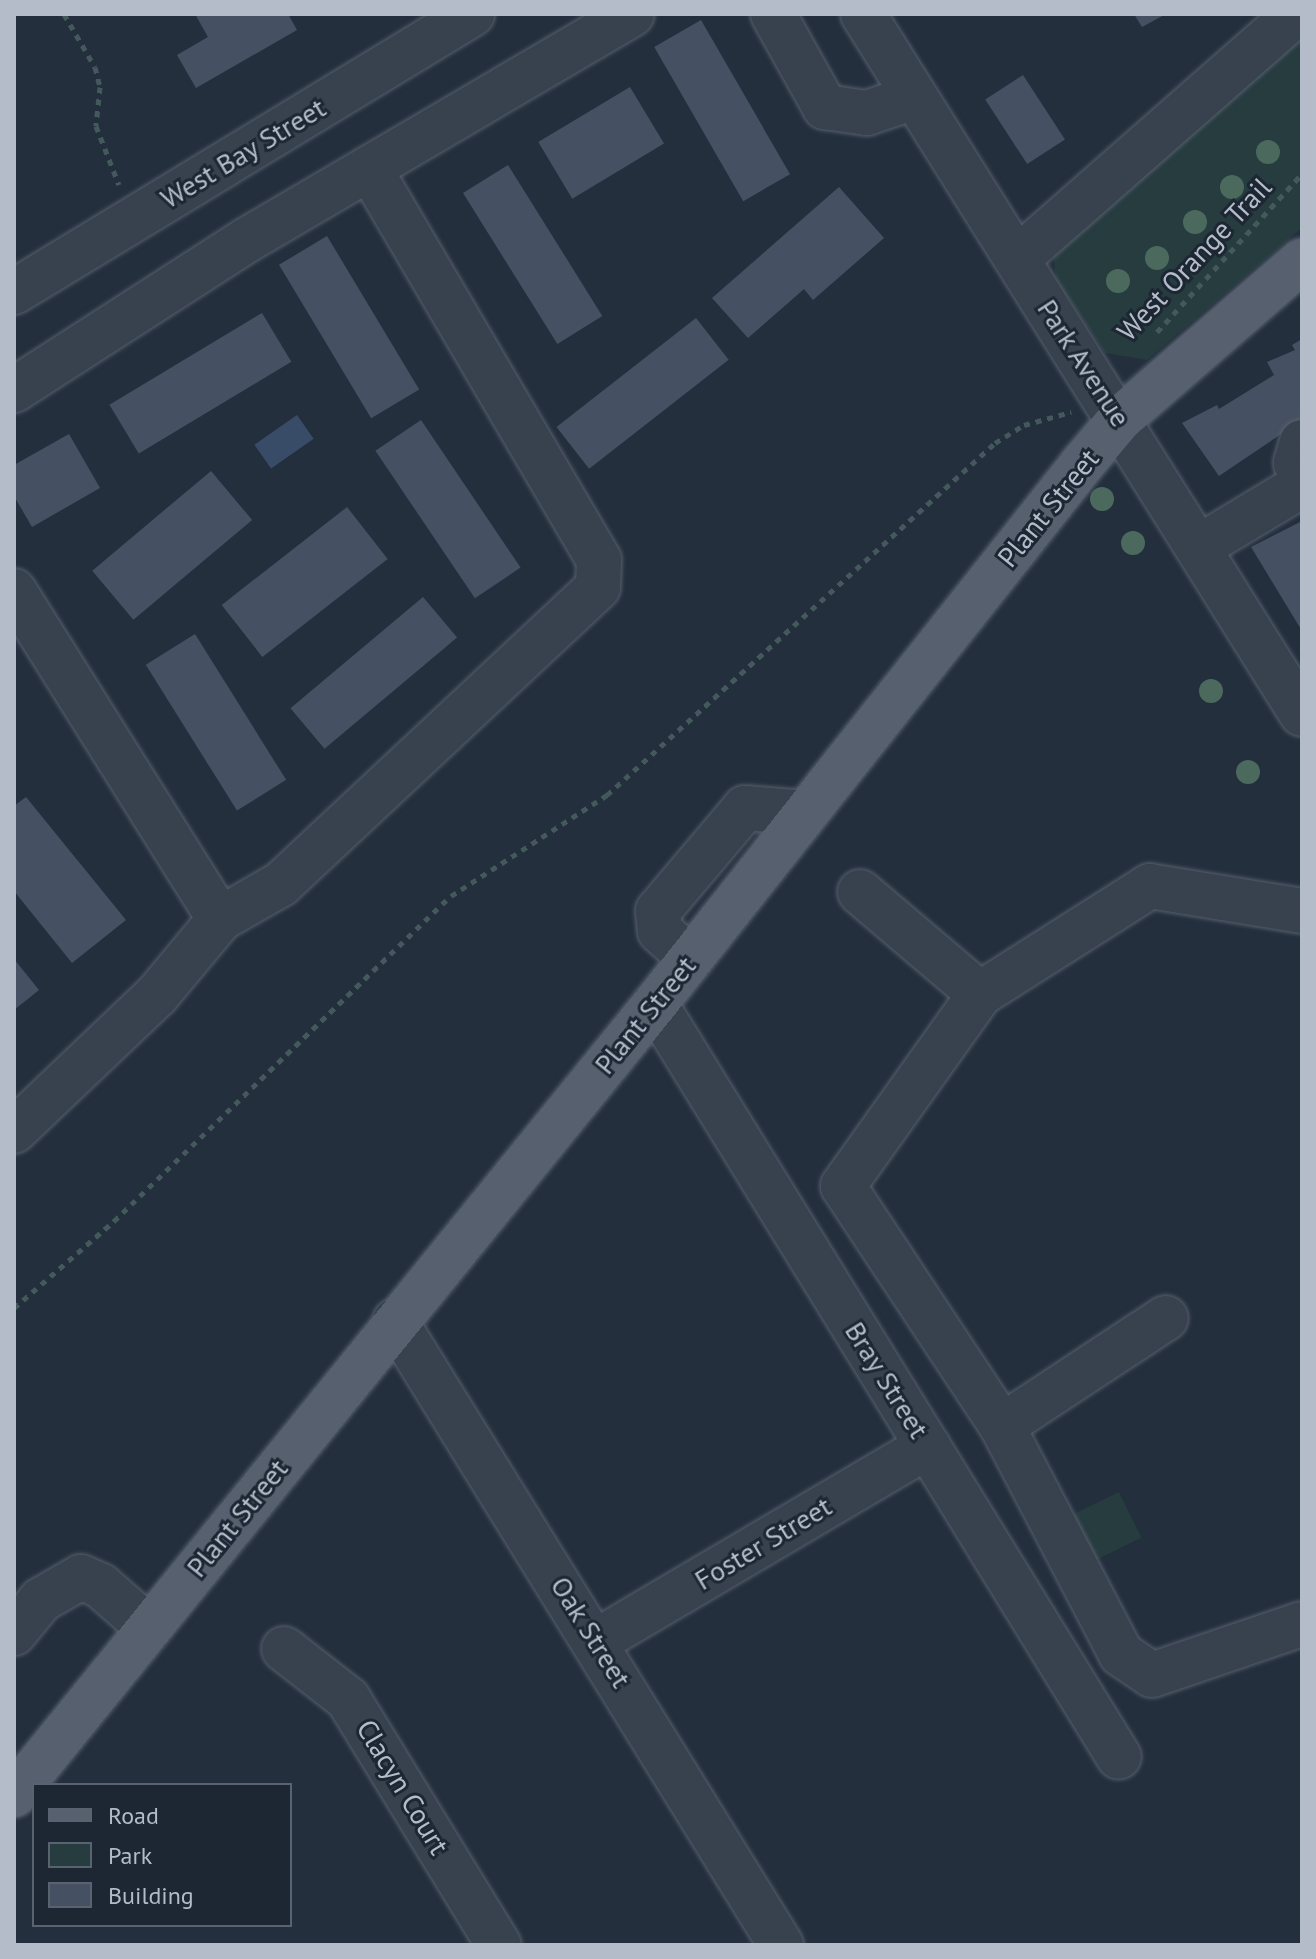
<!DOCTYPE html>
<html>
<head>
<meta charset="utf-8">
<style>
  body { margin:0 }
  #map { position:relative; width:1316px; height:1959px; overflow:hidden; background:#242f3e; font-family:"PT Sans",sans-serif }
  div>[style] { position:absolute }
  .green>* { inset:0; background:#263c3f; transform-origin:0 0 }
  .water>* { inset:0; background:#394c67; transform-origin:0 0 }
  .building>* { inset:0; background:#455162; transform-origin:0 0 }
  .path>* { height:5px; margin-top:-2.5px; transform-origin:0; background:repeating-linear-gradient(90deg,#44595c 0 6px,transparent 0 12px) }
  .roads { filter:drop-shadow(0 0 2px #565f6c) drop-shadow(0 0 2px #565f6c) }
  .minor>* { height:44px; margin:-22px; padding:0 22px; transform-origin:22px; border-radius:22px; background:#38414e }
  .major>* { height:44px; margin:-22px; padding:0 22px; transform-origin:22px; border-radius:22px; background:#56606e }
  .trees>* { width:24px; height:24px; margin:-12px; border-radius:50%; background:#4b6a5d }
  span { translate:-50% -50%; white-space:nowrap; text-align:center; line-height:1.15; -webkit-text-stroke:6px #1d2633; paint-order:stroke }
  .street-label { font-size:28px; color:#b4bcc9 }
  .frame { position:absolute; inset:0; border:16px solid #b4bcc9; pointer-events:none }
  .legend { position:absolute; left:32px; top:1783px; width:260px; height:144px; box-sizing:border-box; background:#1d2633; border:2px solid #59626f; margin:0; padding:10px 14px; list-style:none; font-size:24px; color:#b4bcc9 }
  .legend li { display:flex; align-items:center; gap:16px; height:40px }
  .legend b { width:40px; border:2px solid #59626f }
</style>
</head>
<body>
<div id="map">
  <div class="green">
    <i style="clip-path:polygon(1302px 29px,1302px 228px,1147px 360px,1105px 353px,1056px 279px,1053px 255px)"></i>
    <i style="left:1119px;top:1492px;width:51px;height:51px;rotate:64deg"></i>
  </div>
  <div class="water">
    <i style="left:297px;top:415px;width:29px;height:52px;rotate:55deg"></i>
  </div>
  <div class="building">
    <i style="clip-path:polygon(195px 14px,288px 14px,297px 30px,196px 88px,177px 55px,208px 37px)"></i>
    <i style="clip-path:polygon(1134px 14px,1166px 14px,1142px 27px)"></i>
    <i style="left:701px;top:20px;width:178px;height:54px;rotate:60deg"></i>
    <i style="left:1023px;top:75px;width:77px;height:45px;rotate:57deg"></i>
    <i style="left:630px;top:87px;width:66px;height:107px;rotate:59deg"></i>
    <i style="left:508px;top:165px;width:178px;height:53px;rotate:58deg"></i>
    <i style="clip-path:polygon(839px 187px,884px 238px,813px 300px,804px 289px,748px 338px,712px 298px)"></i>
    <i style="left:327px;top:236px;width:179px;height:56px;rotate:59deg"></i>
    <i style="left:262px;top:313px;width:57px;height:178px;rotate:59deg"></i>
    <i style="left:696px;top:318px;width:53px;height:177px;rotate:52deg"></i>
    <i style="clip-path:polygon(1302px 339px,1302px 420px,1219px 476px,1182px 423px,1217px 405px,1219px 409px,1274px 375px,1267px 362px,1295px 350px,1292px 345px)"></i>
    <i style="left:421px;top:420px;width:178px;height:55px;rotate:56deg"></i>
    <i style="clip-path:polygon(69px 434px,100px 488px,32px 527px,14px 496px,14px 465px)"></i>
    <i style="left:211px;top:471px;width:64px;height:155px;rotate:50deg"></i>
    <i style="left:347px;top:507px;width:66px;height:159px;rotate:52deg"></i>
    <i style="clip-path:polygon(1302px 521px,1302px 631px,1251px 547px)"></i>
    <i style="left:423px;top:597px;width:53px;height:173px;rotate:50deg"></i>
    <i style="left:195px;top:634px;width:172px;height:58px;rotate:58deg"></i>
    <i style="clip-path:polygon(26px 797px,126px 920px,72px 963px,14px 891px,14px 806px)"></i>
    <i style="clip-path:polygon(14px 959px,39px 990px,14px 1010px)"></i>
  </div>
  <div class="path">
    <i style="left:64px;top:14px;width:61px;rotate:59.7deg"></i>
    <i style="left:95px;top:67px;width:21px;rotate:76deg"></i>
    <i style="left:100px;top:87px;width:39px;rotate:96deg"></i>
    <i style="left:96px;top:126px;width:63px;rotate:68.7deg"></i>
    <i style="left:1157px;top:332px;width:214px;rotate:-47.5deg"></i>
    <i style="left:14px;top:1308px;width:133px;rotate:-41deg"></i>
    <i style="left:114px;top:1221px;width:468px;rotate:-44deg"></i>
    <i style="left:451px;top:896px;width:186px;rotate:-32.9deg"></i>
    <i style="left:607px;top:795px;width:524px;rotate:-42.21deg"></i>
    <i style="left:995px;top:443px;width:34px;rotate:-32deg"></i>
    <i style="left:1024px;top:425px;width:49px;rotate:-15.5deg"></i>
  </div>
  <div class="roads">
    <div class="minor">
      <i style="left:773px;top:14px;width:107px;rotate:60.8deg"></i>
      <i style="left:825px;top:107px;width:42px;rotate:8.1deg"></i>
      <i style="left:867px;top:113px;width:50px;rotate:-18.8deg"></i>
      <i style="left:863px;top:14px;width:826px;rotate:57.91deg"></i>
      <i style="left:1017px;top:259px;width:371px;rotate:-41.3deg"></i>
      <i style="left:14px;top:292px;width:536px;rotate:-31.26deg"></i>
      <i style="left:14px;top:390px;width:277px;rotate:-32.8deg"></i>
      <i style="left:247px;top:240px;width:446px;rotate:-30.4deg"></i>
      <i style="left:1302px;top:442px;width:22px;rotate:106deg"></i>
      <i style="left:1296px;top:463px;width:10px;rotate:53deg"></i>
      <i style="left:1199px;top:547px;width:120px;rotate:-31deg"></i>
      <i style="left:14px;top:591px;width:387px;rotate:57.9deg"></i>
      <i style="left:860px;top:892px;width:157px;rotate:40.4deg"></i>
      <i style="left:1302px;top:911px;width:154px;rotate:-170.7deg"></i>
      <i style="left:1150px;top:886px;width:201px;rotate:147.6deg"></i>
      <i style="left:980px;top:994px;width:236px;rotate:125.5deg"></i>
      <i style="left:843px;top:1186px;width:288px;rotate:56.5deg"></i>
      <i style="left:1002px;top:1426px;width:257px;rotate:62.4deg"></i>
      <i style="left:1121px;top:1654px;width:37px;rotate:34deg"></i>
      <i style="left:1152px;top:1675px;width:158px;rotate:-18.8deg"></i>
      <i style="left:691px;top:959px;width:42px;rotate:-137.9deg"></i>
      <i style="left:660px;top:931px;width:20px;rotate:-96deg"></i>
      <i style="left:658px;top:911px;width:135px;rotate:-49.8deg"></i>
      <i style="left:745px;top:808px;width:61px;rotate:4.7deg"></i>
      <i style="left:655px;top:1004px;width:884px;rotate:58.36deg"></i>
      <i style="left:14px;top:1131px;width:197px;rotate:-43.6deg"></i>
      <i style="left:157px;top:995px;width:99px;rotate:-50.3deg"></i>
      <i style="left:220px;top:919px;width:70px;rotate:-29.8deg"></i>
      <i style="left:281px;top:884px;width:434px;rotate:-43.1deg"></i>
      <i style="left:598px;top:587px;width:27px;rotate:-88deg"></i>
      <i style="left:599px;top:560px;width:454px;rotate:-120.4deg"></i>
      <i style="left:395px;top:1321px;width:734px;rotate:58.26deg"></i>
      <i style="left:1002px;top:1426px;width:196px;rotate:-33.4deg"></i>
      <i style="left:14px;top:1633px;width:43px;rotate:-50.7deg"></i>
      <i style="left:41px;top:1600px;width:46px;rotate:-29.9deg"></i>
      <i style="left:81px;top:1577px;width:22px;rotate:24deg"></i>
      <i style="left:101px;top:1586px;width:64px;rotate:41.2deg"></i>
      <i style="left:597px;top:1641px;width:384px;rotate:-30.5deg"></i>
      <i style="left:284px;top:1649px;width:81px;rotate:38deg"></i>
      <i style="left:348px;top:1699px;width:289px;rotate:58.5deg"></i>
    </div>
    <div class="major">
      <i style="left:14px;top:1795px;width:1018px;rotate:-50.98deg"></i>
      <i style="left:655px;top:1004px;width:690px;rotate:-51.65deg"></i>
      <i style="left:1083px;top:463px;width:57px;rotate:-49.9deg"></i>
      <i style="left:1120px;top:419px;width:241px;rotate:-41deg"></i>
    </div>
  </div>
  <div class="trees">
    <i style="left:1268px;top:152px"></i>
    <i style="left:1232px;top:187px"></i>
    <i style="left:1195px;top:222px"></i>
    <i style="left:1157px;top:258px"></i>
    <i style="left:1118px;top:281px"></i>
    <i style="left:1102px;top:499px"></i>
    <i style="left:1133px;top:543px"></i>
    <i style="left:1211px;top:691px"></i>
    <i style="left:1248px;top:772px"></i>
  </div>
  <div class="street-label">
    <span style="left:243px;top:153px;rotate:-31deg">West Bay Street</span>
    <span style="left:1194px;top:259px;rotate:-47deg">West Orange Trail</span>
    <span style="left:1084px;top:363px;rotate:57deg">Park Avenue</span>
    <span style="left:1048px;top:508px;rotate:-51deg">Plant Street</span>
    <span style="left:645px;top:1015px;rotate:-51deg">Plant Street</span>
    <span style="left:887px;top:1380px;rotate:58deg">Bray Street</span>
    <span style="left:237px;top:1518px;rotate:-51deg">Plant Street</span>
    <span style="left:763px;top:1543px;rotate:-31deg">Foster Street</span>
    <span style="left:591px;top:1632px;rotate:58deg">Oak Street</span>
    <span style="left:403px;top:1787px;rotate:59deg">Clacyn Court</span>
  </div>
  <div class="frame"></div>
  <ul class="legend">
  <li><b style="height:10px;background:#56606e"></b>Road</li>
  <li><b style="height:22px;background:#263c3f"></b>Park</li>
  <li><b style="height:22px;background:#455162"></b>Building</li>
  </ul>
</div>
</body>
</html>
